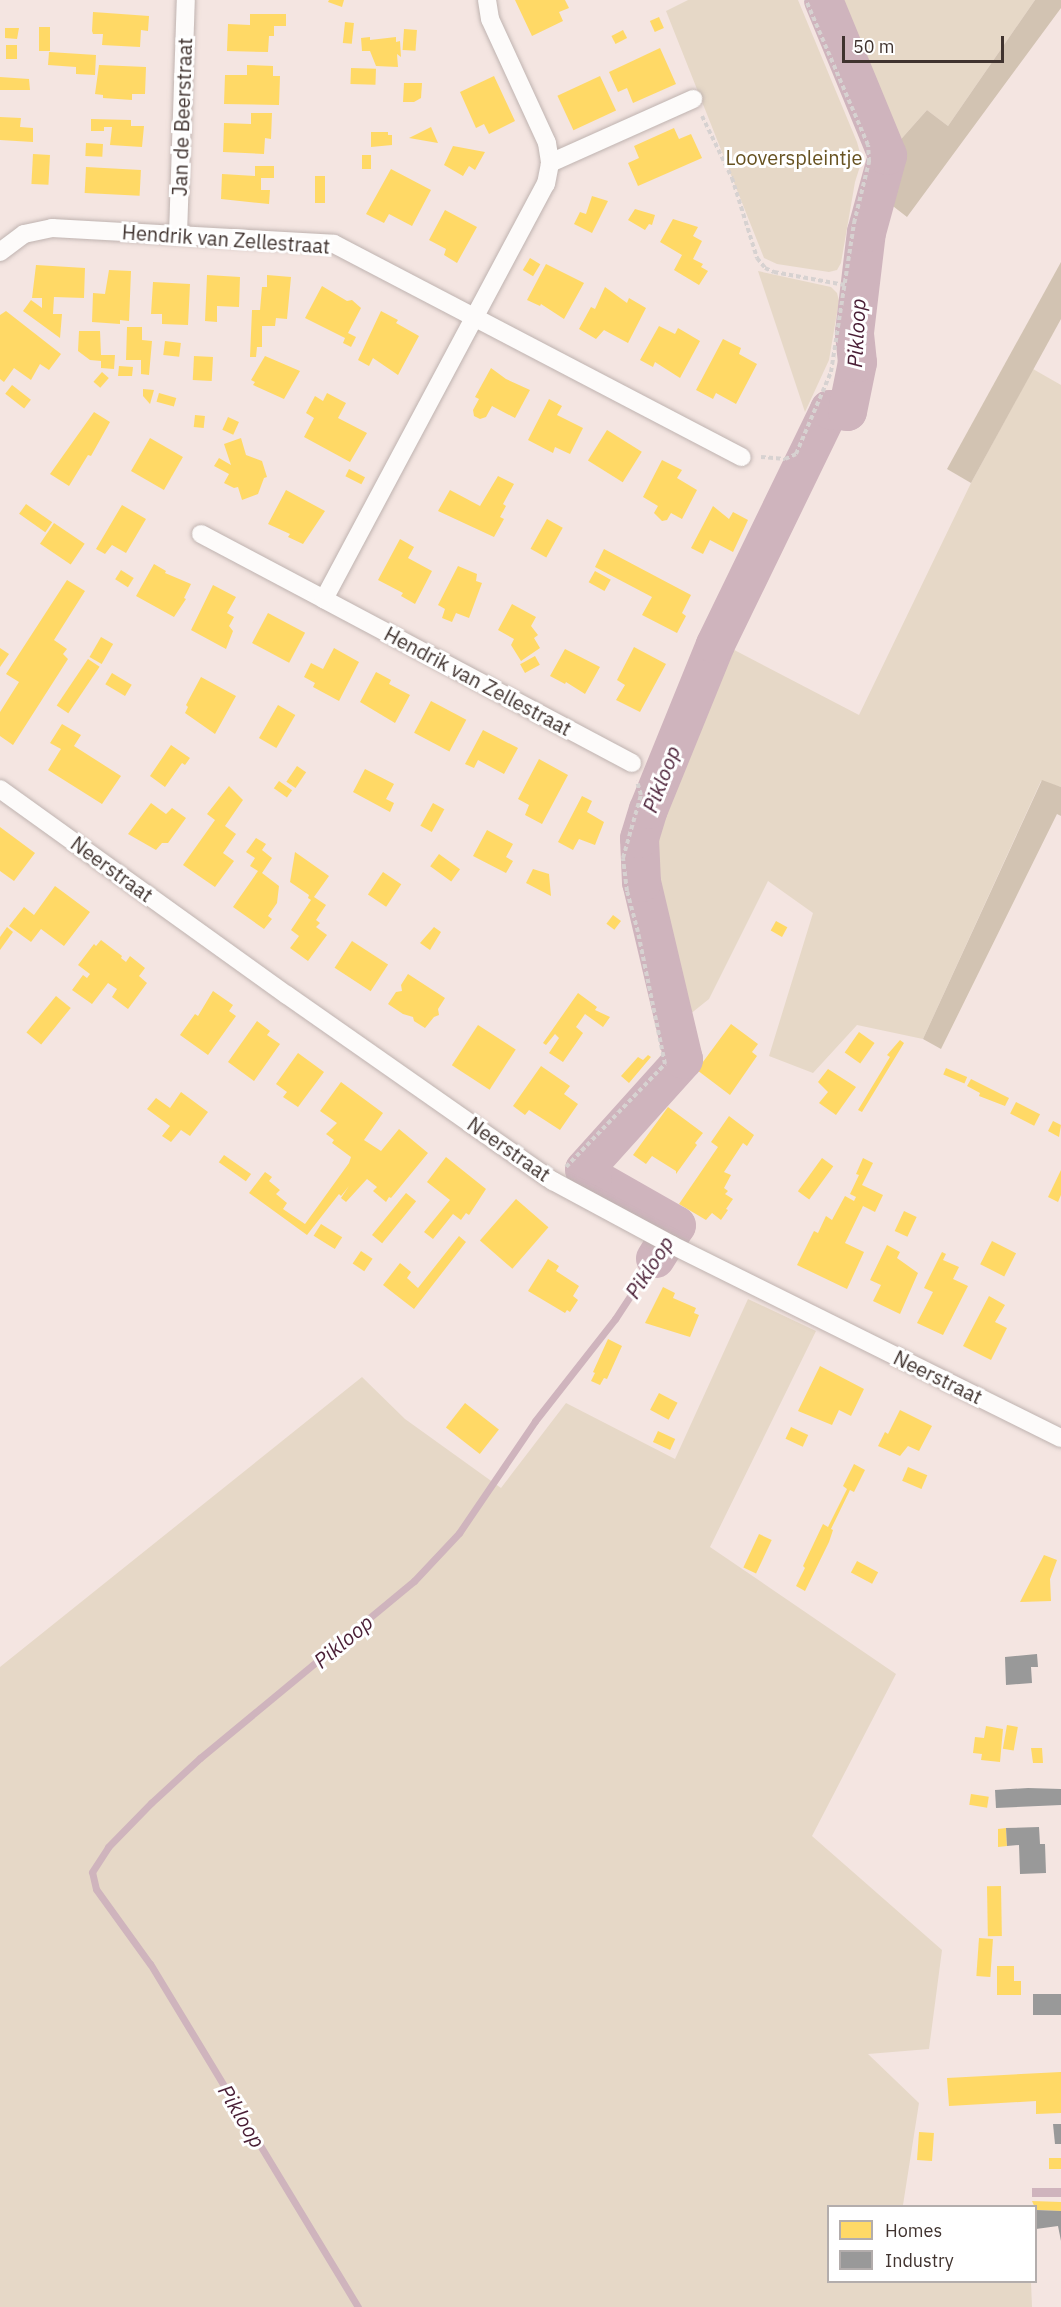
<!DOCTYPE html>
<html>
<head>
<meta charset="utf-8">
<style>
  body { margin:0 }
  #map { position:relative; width:1061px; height:2307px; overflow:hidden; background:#f4e5e1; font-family:"IBM Plex Sans",sans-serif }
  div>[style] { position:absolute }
  .green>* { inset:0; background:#e6d8c7 }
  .forest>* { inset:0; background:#d2c3b2 }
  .water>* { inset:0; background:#cfb4bd; transform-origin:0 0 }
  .homes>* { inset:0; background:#ffd966; transform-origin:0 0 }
  .industry>* { inset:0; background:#999; transform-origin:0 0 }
  .stream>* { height:7px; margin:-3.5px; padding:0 3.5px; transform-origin:3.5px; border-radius:3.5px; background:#cfb4bd }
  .river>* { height:39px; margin:-19.5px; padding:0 19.5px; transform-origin:19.5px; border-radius:19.5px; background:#cfb4bd }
  .path>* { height:4px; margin-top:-2px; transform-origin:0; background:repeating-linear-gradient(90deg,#d7d2d1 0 4.5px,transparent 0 7.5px) }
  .roads { filter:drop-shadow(0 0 2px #bfb3b0) drop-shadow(0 0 2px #bfb3b0) }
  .street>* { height:18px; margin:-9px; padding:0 9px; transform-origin:9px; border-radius:9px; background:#fdfbfa }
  span { translate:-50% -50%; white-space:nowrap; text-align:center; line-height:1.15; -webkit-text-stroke:6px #fff; paint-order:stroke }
  .street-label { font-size:20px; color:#40332f }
  .park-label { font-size:20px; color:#675220 }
  .water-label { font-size:21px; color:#491e35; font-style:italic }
  .legend { position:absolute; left:827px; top:2205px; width:210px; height:78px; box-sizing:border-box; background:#fff; border:2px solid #b3adac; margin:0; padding:8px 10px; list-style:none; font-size:18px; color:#40332f }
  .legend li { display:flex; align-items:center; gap:12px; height:30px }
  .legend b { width:30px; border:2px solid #b3adac }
  .scale { position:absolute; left:842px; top:36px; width:162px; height:27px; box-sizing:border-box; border:3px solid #40332f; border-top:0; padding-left:8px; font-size:18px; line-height:21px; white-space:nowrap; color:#40332f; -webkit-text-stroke:4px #fff; paint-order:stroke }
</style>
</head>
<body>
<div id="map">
  <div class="green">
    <i style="clip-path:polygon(688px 0,798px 0,857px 142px,862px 160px,855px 182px,841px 263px,837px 270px,829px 272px,777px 264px,764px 258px,666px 11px)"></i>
    <i style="clip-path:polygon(825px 0,1035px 0,948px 126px,927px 110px,887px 155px)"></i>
    <i style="clip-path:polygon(758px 271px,831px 287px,837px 293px,839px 301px,829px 360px,805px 412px)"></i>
    <i style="clip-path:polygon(1033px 369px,1061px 385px,1061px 787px,1041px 781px,923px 1039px,857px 1025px,813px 1073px,769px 1056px,813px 913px,768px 881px,709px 999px,664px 1035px,641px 882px,639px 838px,648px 809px,719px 642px,859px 715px,971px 483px)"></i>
    <i style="clip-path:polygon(748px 1299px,816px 1331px,710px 1547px,896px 1674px,812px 1836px,942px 1950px,929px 2049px,868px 2054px,919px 2103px,903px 2205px,920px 2206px,828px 2206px,828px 2282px,1031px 2282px,1032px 2307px,0 2307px,0 1667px,362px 1377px,405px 1419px,501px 1488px,566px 1403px,675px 1459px)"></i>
  </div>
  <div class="forest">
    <i style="clip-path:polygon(1035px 0,1061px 0,1061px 8px,907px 217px,880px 196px,887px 155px,927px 110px,948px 126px)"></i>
    <i style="clip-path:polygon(1061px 262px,1061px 319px,971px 483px,947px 469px)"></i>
    <i style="clip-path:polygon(1042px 780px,1061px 787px,1061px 816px,1057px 814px,941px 1049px,923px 1039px)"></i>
  </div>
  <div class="water">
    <i style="left:1061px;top:2188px;width:9px;height:29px;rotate:90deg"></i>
  </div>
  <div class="homes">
    <i style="clip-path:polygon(329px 0,344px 0,342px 7px,328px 2px)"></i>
    <i style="clip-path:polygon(515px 0,565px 0,569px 8px,559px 12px,563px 21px,532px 36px)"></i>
    <i style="clip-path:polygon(93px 12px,149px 16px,148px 31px,141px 30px,140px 47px,102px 45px,103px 34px,93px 34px,92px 31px)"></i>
    <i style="clip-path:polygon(250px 14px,286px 14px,286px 26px,274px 26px,274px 36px,269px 36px,268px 52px,227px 51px,228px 24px,250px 25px)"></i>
    <i style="left:659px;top:17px;width:12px;height:10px;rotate:66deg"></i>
    <i style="left:345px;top:22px;width:9px;height:21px;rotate:6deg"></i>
    <i style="left:39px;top:27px;width:11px;height:24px"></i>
    <i style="clip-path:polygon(5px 28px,19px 28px,17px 39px,5px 38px)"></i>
    <i style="left:404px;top:29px;width:13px;height:21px;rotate:4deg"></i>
    <i style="left:623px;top:30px;width:9px;height:13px;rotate:63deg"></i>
    <i style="clip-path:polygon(370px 37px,370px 40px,396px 37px,396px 42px,400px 41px,401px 57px,397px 54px,398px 67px,376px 66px,370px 51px,362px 51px,361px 38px)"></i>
    <i style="left:6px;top:45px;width:11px;height:14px"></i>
    <i style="clip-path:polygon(660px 48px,676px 84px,633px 103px,627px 88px,618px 92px,609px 72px)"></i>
    <i style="clip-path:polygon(49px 52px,96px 55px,95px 75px,76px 74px,76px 67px,48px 65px)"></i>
    <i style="clip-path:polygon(99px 65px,146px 67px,145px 94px,132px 94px,132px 100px,103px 98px,103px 95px,95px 94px)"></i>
    <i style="clip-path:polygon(247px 65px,273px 66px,273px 76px,280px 76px,279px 105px,224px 104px,225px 75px,247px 75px)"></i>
    <i style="left:351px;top:68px;width:25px;height:16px;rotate:2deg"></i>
    <i style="clip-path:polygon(494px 76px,515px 121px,489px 134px,484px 124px,476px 128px,460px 92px)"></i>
    <i style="left:600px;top:76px;width:38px;height:47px;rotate:65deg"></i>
    <i style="clip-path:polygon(0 77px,29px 79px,30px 90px,0 90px)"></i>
    <i style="clip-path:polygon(404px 83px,422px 83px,421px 98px,414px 102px,403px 102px)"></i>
    <i style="clip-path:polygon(251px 113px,272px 113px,271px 139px,265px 138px,264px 154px,223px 152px,224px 123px,251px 124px)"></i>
    <i style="clip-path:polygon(0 117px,21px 118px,20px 127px,33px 128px,33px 142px,0 140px)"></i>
    <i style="clip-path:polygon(91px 119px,131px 120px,131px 126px,144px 126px,142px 147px,110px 145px,112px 127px,104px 127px,104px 131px,91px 131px)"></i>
    <i style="clip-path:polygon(431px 127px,438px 143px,409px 138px)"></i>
    <i style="clip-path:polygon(674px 128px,679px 139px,691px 134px,702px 158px,638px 186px,628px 163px,639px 158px,634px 146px)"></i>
    <i style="clip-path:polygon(371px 132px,388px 132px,388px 135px,392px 135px,392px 145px,371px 147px)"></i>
    <i style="left:86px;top:143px;width:17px;height:13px;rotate:3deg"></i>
    <i style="clip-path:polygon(453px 146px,485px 152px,475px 170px,469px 166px,463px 176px,444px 165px)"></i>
    <i style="left:33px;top:154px;width:17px;height:30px;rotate:3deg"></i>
    <i style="left:362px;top:155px;width:9px;height:14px"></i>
    <i style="clip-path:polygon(255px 166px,274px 166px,274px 178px,261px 178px,261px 190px,270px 190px,269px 204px,221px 199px,222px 174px,255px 176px)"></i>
    <i style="left:86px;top:167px;width:55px;height:26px;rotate:3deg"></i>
    <i style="clip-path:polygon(391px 169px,431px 190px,412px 226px,389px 214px,384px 223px,366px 214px)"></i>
    <i style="left:315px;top:176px;width:10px;height:27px"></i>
    <i style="clip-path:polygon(592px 196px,608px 201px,592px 233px,574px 224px,580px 212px,586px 214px)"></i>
    <i style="clip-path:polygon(635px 209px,655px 215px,652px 225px,649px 224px,645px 230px,628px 220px)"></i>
    <i style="clip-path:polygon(445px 210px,477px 227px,457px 263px,444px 255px,446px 249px,429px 240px)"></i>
    <i style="clip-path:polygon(673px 219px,698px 227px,693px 236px,702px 241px,693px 259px,703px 264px,701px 267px,708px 271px,699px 285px,674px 270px,682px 255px,660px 242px)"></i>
    <i style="left:530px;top:258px;width:12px;height:14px;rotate:31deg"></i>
    <i style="clip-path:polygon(546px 264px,584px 283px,564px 319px,541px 304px,540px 306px,527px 300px)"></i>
    <i style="clip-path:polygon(36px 265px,85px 268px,84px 298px,54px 297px,53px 314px,62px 314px,60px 338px,23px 311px,31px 300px,42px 308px,42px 298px,32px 298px)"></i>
    <i style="clip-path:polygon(109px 270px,131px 271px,129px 321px,120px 320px,120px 324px,92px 322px,93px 293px,105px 294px)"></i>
    <i style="clip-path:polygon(207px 275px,240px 277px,239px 307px,217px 306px,217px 322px,205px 321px)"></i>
    <i style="clip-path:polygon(267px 275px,291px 277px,287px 319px,276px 318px,275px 326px,262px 326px,262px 347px,257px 347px,256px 357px,250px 357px,252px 310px,260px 310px,262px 287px,267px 287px)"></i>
    <i style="clip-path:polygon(153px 282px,190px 284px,188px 325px,162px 324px,162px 314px,151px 314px)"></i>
    <i style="clip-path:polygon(322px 286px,347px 301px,352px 300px,361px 308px,348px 333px,356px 337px,351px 347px,343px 343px,345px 338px,305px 318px)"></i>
    <i style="clip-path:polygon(605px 287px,627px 303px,629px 298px,646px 308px,628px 343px,604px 330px,596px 339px,579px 329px,591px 307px,595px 309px)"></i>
    <i style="clip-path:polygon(6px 311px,61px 354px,49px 370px,40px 364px,31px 380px,14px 368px,4px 382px,0 379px,0 315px)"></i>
    <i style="clip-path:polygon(381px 311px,398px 320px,396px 323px,419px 336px,398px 375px,373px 358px,369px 366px,358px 360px)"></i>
    <i style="clip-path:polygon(659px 326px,675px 334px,678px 328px,700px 341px,680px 378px,655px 362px,653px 367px,640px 360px)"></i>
    <i style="clip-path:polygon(127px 327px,142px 327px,142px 340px,152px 341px,149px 375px,141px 374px,141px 360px,126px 360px)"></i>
    <i style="clip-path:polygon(79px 331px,100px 331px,101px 355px,115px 355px,114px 369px,101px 368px,101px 361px,90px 360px,78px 351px)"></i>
    <i style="clip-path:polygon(723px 339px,741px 348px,739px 354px,757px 364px,736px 404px,716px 393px,713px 399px,696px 390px)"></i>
    <i style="left:165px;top:341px;width:16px;height:14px;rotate:7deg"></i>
    <i style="left:194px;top:356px;width:19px;height:24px;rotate:3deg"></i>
    <i style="clip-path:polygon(265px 356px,300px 371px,284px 399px,253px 385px,255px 382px,251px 380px)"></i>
    <i style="clip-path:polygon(119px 366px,133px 367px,132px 376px,118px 376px)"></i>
    <i style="clip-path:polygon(491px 368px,506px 379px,530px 390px,515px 418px,492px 406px,486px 417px,480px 419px,474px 416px,473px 410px,479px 399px,475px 397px)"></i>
    <i style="left:102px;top:372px;width:9px;height:13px;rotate:41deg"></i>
    <i style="left:12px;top:385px;width:24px;height:11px;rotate:38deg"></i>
    <i style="clip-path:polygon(143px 389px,154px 390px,150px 404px,143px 396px)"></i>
    <i style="left:159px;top:393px;width:18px;height:9px;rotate:16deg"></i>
    <i style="clip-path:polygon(327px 393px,346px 403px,338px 418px,367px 433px,350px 462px,304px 437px,314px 418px,306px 413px,315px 396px,323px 401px)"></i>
    <i style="clip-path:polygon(549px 399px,562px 406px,557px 415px,583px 428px,570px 454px,555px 447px,553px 453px,528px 440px)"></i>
    <i style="clip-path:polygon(94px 412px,110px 422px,91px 456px,88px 455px,69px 486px,50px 474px)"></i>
    <i style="left:195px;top:415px;width:10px;height:12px;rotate:6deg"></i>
    <i style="left:228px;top:417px;width:12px;height:14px;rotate:24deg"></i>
    <i style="left:607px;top:430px;width:41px;height:36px;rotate:32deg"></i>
    <i style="left:150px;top:438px;width:38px;height:38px;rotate:30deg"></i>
    <i style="clip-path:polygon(241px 438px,246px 455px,262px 461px,267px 477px,264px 478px,258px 494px,242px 500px,238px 487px,234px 488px,224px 483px,229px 474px,214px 466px,219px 458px,231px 465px,224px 444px)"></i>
    <i style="clip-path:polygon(662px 460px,682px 470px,677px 478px,697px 490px,682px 519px,671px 513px,667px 520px,662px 521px,654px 513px,658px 506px,643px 497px)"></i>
    <i style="left:349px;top:469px;width:18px;height:8px;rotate:27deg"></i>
    <i style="clip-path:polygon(498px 476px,514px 484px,503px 504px,506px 506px,500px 517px,504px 519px,494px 537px,438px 511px,450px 490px,480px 506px)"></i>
    <i style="clip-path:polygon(286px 490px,325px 511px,303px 544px,288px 537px,290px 534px,268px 524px)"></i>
    <i style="left:26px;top:504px;width:32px;height:12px;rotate:35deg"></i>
    <i style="clip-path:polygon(122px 505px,146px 519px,126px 553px,112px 545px,105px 554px,96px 549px)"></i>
    <i style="clip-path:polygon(713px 506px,729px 519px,733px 512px,748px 520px,733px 552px,710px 540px,703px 554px,691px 548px)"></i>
    <i style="left:547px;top:519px;width:18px;height:34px;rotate:29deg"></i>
    <i style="left:54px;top:523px;width:37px;height:25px;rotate:34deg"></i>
    <i style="clip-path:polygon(400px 539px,414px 547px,408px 558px,432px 571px,415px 604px,401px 596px,403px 593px,378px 580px)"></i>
    <i style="clip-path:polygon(604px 549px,691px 595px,682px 613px,686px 616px,677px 633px,642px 615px,652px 597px,595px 567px)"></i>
    <i style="clip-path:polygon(154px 564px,166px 571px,165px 573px,191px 584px,184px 598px,186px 599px,174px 617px,136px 596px)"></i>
    <i style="clip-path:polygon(458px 566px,477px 574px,476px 581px,482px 583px,469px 618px,456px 613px,452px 622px,442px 618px,445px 609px,438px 605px)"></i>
    <i style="left:121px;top:570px;width:15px;height:11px;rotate:32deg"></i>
    <i style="left:595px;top:571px;width:18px;height:13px;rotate:29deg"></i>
    <i style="clip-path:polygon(67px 580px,85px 591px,54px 640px,67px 649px,63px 654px,68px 659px,13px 745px,0 736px,0 712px,19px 682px,6px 674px)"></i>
    <i style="clip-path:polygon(213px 585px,236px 597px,227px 613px,234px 617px,229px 626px,233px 631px,226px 649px,191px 630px)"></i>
    <i style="clip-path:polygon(512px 604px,536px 617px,531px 626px,538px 635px,534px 638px,540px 648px,521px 661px,511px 645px,514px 639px,498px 630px)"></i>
    <i style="left:268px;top:613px;width:42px;height:34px;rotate:28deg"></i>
    <i style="left:101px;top:637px;width:14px;height:23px;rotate:30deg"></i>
    <i style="clip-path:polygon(634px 647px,666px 664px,640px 712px,616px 700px,625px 685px,617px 680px)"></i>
    <i style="clip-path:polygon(0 648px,9px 654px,0 667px)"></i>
    <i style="clip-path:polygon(334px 648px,359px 662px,339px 701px,313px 687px,315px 683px,304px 677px,311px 663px,323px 669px)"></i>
    <i style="clip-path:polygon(565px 649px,600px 667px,585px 694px,566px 682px,565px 684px,550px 676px)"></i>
    <i style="left:535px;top:656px;width:10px;height:17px;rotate:61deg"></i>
    <i style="left:88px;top:659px;width:14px;height:56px;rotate:34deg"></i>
    <i style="clip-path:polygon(376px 672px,391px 680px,389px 684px,410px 695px,395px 723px,360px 702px)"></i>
    <i style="left:112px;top:673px;width:23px;height:13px;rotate:31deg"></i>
    <i style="clip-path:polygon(201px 677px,236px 696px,215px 734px,185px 713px,188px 707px,186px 705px)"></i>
    <i style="left:431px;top:701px;width:40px;height:36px;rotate:28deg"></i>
    <i style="left:278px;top:705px;width:20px;height:38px;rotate:30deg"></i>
    <i style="clip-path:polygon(62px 724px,81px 735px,74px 746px,121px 776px,102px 804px,48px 770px,61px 749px,50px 743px)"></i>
    <i style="clip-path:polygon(483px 730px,518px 748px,504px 774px,478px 760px,474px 768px,465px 764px)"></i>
    <i style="clip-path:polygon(171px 745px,190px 758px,185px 765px,182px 763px,165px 787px,150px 776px)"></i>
    <i style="clip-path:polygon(539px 759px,568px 775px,542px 824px,525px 815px,529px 805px,518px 799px)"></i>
    <i style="left:297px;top:766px;width:11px;height:19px;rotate:34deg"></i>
    <i style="clip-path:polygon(365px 769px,394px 784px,386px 799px,394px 803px,390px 812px,353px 792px)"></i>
    <i style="left:279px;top:781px;width:16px;height:9px;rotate:35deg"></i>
    <i style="clip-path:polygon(229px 786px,243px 800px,225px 826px,236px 834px,223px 853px,234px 861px,215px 887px,183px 865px,215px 820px,207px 814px)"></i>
    <i style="clip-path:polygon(582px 796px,592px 801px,587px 812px,604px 822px,595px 845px,579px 839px,573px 850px,558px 842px)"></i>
    <i style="clip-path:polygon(151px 803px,166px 814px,172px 808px,186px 818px,168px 843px,162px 843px,156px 850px,128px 834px)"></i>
    <i style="left:433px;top:803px;width:13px;height:26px;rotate:29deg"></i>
    <i style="clip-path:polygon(0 827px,35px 853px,14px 881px,0 871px)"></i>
    <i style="clip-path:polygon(487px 830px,513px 844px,506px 857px,513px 861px,506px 873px,473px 856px)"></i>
    <i style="clip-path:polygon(256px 838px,266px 844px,262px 850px,272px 858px,262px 873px,279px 886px,277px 903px,268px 916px,272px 919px,264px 929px,233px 907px,258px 871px,250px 866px,255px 858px,246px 852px)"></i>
    <i style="clip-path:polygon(295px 852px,329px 876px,314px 897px,326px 905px,316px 920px,320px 923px,316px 927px,327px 935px,308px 961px,290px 948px,299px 936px,291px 930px,311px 900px,308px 898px,309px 895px,290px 882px)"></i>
    <i style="left:439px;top:854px;width:26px;height:15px;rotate:36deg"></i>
    <i style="clip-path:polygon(533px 869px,549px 874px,551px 896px,526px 883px)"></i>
    <i style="left:383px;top:872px;width:22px;height:27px;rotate:34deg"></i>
    <i style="clip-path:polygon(55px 886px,90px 912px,64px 946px,41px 929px,31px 942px,9px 926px,24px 907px,34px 915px)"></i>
    <i style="left:613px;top:915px;width:10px;height:11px;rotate:37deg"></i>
    <i style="left:776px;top:921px;width:13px;height:11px;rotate:29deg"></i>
    <i style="clip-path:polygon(7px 927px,13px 932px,0 950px,0 937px)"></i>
    <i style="clip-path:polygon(434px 927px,441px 932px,430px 950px,420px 943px)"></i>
    <i style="clip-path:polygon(101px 940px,122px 956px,121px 958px,126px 962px,130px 956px,145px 968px,139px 976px,147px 983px,128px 1009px,112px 997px,117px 989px,108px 983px,92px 1004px,72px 990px,83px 975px,87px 978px,90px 974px,78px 965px,94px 944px,96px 946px)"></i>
    <i style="left:352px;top:941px;width:43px;height:32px;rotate:33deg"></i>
    <i style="clip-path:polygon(408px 974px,445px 998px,438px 1009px,439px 1015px,434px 1017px,425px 1028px,414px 1021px,413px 1017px,403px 1014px,388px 1004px,396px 992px,402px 991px,401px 985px)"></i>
    <i style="clip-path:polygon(213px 991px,233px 1005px,229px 1011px,236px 1016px,208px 1055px,180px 1035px,195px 1014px,198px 1016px)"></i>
    <i style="clip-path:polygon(578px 993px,597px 1007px,595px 1010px,610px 1017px,603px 1027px,585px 1014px,576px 1027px,583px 1033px,563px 1062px,549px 1053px,559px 1038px,555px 1034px,546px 1045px,543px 1043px)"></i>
    <i style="left:56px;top:996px;width:19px;height:47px;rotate:39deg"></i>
    <i style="clip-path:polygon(257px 1021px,270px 1031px,267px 1035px,280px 1044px,254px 1081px,228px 1062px)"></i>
    <i style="clip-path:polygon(731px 1024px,758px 1044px,752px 1052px,757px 1056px,730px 1095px,697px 1070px)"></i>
    <i style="left:478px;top:1025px;width:45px;height:48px;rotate:33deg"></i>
    <i style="left:859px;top:1032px;width:19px;height:25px;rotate:35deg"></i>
    <i style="clip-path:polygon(900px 1040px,904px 1043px,862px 1112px,858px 1110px,890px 1057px,887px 1055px)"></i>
    <i style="clip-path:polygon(298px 1053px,324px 1072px,298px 1107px,283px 1097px,287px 1092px,276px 1084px)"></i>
    <i style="clip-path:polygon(648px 1055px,651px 1057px,629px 1083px,621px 1076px,638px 1057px,643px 1060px)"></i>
    <i style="clip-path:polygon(541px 1066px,570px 1086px,564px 1094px,578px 1104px,560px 1130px,529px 1110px,525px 1115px,513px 1106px)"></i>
    <i style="left:946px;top:1068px;width:23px;height:7px;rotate:23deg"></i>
    <i style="clip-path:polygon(828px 1069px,856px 1087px,836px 1115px,819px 1103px,828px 1092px,818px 1082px)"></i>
    <i style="clip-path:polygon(971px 1079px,1009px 1098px,1005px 1106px,979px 1096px,980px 1093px,967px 1086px)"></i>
    <i style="clip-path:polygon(341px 1082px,383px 1113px,364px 1140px,381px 1151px,399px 1129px,428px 1153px,391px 1198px,389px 1197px,386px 1202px,373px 1191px,377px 1187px,367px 1179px,346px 1202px,341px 1198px,349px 1186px,341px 1196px,339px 1194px,307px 1235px,249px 1193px,265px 1172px,272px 1177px,269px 1181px,280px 1190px,276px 1194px,287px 1203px,283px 1209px,305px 1224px,349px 1163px,351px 1157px,332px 1143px,334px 1140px,326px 1134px,337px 1123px,320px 1111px)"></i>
    <i style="clip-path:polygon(181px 1092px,208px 1112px,190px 1136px,181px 1130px,171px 1142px,162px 1136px,170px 1126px,147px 1109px,156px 1098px,170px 1108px)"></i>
    <i style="left:1016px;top:1102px;width:27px;height:13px;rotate:27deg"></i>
    <i style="clip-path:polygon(668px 1107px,703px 1133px,695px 1143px,697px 1145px,676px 1174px,676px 1171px,652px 1156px,646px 1164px,633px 1155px)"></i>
    <i style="clip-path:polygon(729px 1116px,754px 1135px,747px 1146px,743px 1143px,724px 1172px,731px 1175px,724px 1188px,728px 1191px,725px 1194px,733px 1199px,726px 1209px,728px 1210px,721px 1220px,712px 1213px,706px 1220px,679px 1204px,718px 1147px,711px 1142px)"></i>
    <i style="clip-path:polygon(1053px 1121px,1061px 1125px,1059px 1137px,1048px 1131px)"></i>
    <i style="left:224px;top:1155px;width:33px;height:9px;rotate:35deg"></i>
    <i style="clip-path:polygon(446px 1157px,486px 1189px,469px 1215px,466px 1213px,461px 1220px,453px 1214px,433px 1239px,424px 1232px,450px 1200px,427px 1182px)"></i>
    <i style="left:822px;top:1158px;width:14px;height:41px;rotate:36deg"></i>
    <i style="clip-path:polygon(863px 1158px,873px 1163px,862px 1185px,883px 1195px,875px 1212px,863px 1206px,845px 1243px,864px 1252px,847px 1289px,797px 1265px,814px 1231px,818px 1233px,826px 1216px,832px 1220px,845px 1196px,854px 1201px,856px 1197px,850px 1194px,859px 1175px,856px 1174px)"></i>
    <i style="clip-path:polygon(1061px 1170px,1061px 1195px,1058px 1202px,1048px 1197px)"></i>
    <i style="left:406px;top:1193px;width:13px;height:54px;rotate:39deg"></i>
    <i style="left:516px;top:1199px;width:43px;height:55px;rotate:41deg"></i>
    <i style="left:904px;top:1211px;width:14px;height:22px;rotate:25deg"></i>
    <i style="left:321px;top:1224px;width:25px;height:14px;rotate:32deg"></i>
    <i style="clip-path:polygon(459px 1236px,466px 1242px,414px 1309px,383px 1285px,400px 1263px,411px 1272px,407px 1278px,418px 1288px)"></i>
    <i style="left:992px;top:1241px;width:27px;height:26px;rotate:27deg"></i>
    <i style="clip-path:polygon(887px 1245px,900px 1252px,897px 1258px,918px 1273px,900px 1314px,873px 1301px,881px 1285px,870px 1280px)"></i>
    <i style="left:361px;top:1251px;width:14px;height:15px;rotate:34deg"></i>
    <i style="clip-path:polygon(942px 1252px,946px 1254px,943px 1260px,959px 1267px,953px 1279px,968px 1286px,943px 1335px,917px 1323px,933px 1292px,924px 1288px)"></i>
    <i style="clip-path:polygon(548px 1259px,559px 1266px,556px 1271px,579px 1286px,573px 1296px,578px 1300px,570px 1312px,567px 1310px,565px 1313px,528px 1291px)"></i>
    <i style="clip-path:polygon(663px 1287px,675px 1293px,673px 1298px,696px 1308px,694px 1313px,699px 1315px,690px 1337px,645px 1323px)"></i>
    <i style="clip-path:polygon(989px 1296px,1005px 1305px,995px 1322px,1007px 1328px,991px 1360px,963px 1346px)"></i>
    <i style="clip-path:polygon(608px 1339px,622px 1346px,607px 1379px,604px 1378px,600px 1385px,591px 1381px,595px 1373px,593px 1372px)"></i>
    <i style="clip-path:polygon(820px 1366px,864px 1389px,851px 1416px,839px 1410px,832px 1425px,798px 1411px)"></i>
    <i style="left:659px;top:1393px;width:21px;height:19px;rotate:28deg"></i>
    <i style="left:465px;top:1403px;width:43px;height:31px;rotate:38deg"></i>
    <i style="clip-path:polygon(900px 1410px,932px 1426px,919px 1451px,908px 1446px,900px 1456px,878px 1446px,885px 1432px,888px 1434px)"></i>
    <i style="left:791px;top:1427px;width:19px;height:13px;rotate:25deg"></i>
    <i style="left:658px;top:1431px;width:19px;height:12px;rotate:25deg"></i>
    <i style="clip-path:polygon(854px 1464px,865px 1470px,854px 1492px,850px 1490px,831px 1529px,833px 1530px,829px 1542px,805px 1591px,796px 1586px,805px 1568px,803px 1566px,823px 1524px,828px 1527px,847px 1489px,843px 1486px)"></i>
    <i style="left:908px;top:1467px;width:21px;height:15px;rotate:23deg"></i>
    <i style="left:759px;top:1534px;width:14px;height:37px;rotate:25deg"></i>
    <i style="clip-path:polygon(1044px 1555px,1057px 1560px,1050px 1579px,1051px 1601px,1020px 1602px)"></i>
    <i style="left:857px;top:1561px;width:24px;height:13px;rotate:28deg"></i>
    <i style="left:1007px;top:1725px;width:11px;height:24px;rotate:10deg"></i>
    <i style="clip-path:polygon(986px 1726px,1003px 1729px,1000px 1762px,981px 1760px,982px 1754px,973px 1753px,975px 1737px,984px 1738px)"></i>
    <i style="clip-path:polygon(1031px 1748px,1042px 1748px,1043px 1763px,1033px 1763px)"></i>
    <i style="left:971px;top:1794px;width:18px;height:11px;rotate:9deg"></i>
    <i style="clip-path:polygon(1006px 1828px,1007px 1846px,998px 1847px,998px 1829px)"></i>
    <i style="left:1001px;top:1886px;width:50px;height:14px;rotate:89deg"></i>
    <i style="left:979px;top:1938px;width:14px;height:38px;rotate:4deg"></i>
    <i style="clip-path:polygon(997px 1966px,1014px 1966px,1014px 1981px,1021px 1981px,1021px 1995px,997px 1995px)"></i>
    <i style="clip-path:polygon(1061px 2072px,1061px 2113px,1036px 2114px,1036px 2101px,949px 2106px,947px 2078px)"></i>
    <i style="left:919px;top:2132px;width:15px;height:28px;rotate:4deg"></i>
    <i style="left:1049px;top:2158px;width:12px;height:11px"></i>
    <i style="clip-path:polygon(1032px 2201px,1061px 2202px,1061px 2211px,1036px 2210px)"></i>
  </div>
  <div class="industry">
    <i style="clip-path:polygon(1037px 1654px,1038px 1667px,1031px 1667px,1032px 1683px,1006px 1685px,1005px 1657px)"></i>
    <i style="clip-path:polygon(1028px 1788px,1061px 1789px,1061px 1805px,996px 1808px,995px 1790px)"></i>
    <i style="clip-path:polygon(1039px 1827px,1040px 1844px,1045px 1844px,1046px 1873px,1020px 1874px,1019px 1845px,1007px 1846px,1006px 1828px)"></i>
    <i style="left:1061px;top:1994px;width:21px;height:28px;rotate:90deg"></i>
    <i style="clip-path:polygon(1053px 2124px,1061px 2124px,1061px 2144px,1055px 2144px)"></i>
    <i style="clip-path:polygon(1036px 2210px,1061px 2211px,1061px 2241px,1058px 2226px,1036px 2229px)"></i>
  </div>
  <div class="stream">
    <i style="left:358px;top:2307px;width:401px;rotate:-121.2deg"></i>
    <i style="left:150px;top:1964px;width:92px;rotate:-125.8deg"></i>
    <i style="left:96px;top:1889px;width:17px;rotate:-103deg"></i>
    <i style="left:92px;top:1872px;width:30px;rotate:-57deg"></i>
    <i style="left:108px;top:1847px;width:62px;rotate:-45.7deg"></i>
    <i style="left:151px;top:1803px;width:67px;rotate:-42.6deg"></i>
    <i style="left:200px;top:1758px;width:278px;rotate:-39.6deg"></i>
    <i style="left:414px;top:1581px;width:66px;rotate:-46.8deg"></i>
    <i style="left:459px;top:1533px;width:135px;rotate:-55.8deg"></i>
    <i style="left:535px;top:1421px;width:130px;rotate:-51.9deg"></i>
    <i style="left:615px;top:1319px;width:73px;rotate:-56.7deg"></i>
  </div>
  <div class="river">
    <i style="left:655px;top:1258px;width:39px;rotate:-58deg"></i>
    <i style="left:676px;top:1225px;width:97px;rotate:-150.3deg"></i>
    <i style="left:592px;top:1177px;width:11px;rotate:-135deg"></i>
    <i style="left:584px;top:1169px;width:148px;rotate:-48deg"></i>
    <i style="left:683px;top:1059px;width:182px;rotate:-103.3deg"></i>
    <i style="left:641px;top:882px;width:44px;rotate:-92.6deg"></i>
    <i style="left:639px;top:838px;width:30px;rotate:-73deg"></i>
    <i style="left:648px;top:809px;width:178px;rotate:-67.9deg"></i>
    <i style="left:715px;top:644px;width:261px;rotate:-64.1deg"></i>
    <i style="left:829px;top:409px;width:18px;rotate:6deg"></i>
    <i style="left:847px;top:411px;width:50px;rotate:-78.5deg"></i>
    <i style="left:857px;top:362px;width:30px;rotate:-96deg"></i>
    <i style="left:854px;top:332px;width:101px;rotate:-83.2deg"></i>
    <i style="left:866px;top:232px;width:80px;rotate:-74.7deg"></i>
    <i style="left:887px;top:155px;width:168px;rotate:-112.4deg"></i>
  </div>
  <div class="path">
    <i style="left:702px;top:116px;width:69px;rotate:64.2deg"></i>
    <i style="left:732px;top:178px;width:84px;rotate:72.6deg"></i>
    <i style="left:757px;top:258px;width:13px;rotate:51deg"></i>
    <i style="left:765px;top:268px;width:10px;rotate:24deg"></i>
    <i style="left:774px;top:272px;width:72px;rotate:10.4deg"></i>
    <i style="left:761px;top:457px;width:24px;rotate:5deg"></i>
    <i style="left:785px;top:459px;width:12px;rotate:-24deg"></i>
    <i style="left:796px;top:454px;width:89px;rotate:-66.9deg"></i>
    <i style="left:831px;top:372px;width:151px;rotate:-81.2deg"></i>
    <i style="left:854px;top:223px;width:63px;rotate:-76.2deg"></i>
    <i style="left:869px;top:162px;width:17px;rotate:-93deg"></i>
    <i style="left:868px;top:145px;width:158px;rotate:-113.2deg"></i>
    <i style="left:566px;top:1167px;width:143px;rotate:-46.1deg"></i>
    <i style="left:665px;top:1064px;width:135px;rotate:-101.6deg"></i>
    <i style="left:638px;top:932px;width:42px;rotate:-105deg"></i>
    <i style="left:627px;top:891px;width:33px;rotate:-97deg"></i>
    <i style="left:623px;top:858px;width:66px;rotate:-74.1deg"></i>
    <i style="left:641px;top:795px;width:15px;rotate:-106deg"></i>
  </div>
  <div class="roads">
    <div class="street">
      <i style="left:487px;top:0;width:19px;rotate:81deg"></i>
      <i style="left:490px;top:19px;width:136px;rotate:65.3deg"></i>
      <i style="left:547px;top:143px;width:20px;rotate:81deg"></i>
      <i style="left:178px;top:235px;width:235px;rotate:-88.1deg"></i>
      <i style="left:0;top:252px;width:30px;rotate:-37deg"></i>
      <i style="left:24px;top:234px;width:29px;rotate:-12deg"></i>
      <i style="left:52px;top:228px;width:282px;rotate:3.2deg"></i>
      <i style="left:334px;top:244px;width:460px;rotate:27.6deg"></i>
      <i style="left:201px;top:534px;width:139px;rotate:27.9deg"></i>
      <i style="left:632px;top:763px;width:349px;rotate:-152deg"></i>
      <i style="left:324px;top:599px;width:471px;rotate:-61.9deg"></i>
      <i style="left:546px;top:184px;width:21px;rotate:-79deg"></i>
      <i style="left:550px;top:163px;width:157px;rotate:-24.1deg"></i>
      <i style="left:0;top:789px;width:353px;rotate:35.7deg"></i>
      <i style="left:287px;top:995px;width:325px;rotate:35deg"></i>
      <i style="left:553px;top:1181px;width:135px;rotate:28.3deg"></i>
      <i style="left:672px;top:1245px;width:434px;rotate:26.4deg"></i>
    </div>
  </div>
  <div class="street-label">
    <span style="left:182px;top:117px;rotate:-88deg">Jan de Beerstraat</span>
    <span style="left:226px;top:239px;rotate:4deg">Hendrik van Zellestraat</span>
    <span style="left:478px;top:681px;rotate:28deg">Hendrik van Zellestraat</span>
    <span style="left:112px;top:869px;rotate:36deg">Neerstraat</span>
    <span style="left:509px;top:1149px;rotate:35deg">Neerstraat</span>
    <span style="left:938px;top:1377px;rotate:26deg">Neerstraat</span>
  </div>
  <div class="park-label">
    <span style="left:794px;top:157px">Looverspleintje</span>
  </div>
  <div class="water-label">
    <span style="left:856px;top:333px;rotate:-87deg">Pikloop</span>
    <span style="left:661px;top:779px;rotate:-69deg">Pikloop</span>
    <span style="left:649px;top:1267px;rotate:-57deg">Pikloop</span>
    <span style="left:343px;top:1641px;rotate:-40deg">Pikloop</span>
    <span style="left:242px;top:2116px;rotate:59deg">Pikloop</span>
  </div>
  <ul class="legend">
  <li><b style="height:16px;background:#ffd966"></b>Homes</li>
  <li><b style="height:16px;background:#999"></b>Industry</li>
  </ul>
  <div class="scale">50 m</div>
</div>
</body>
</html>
